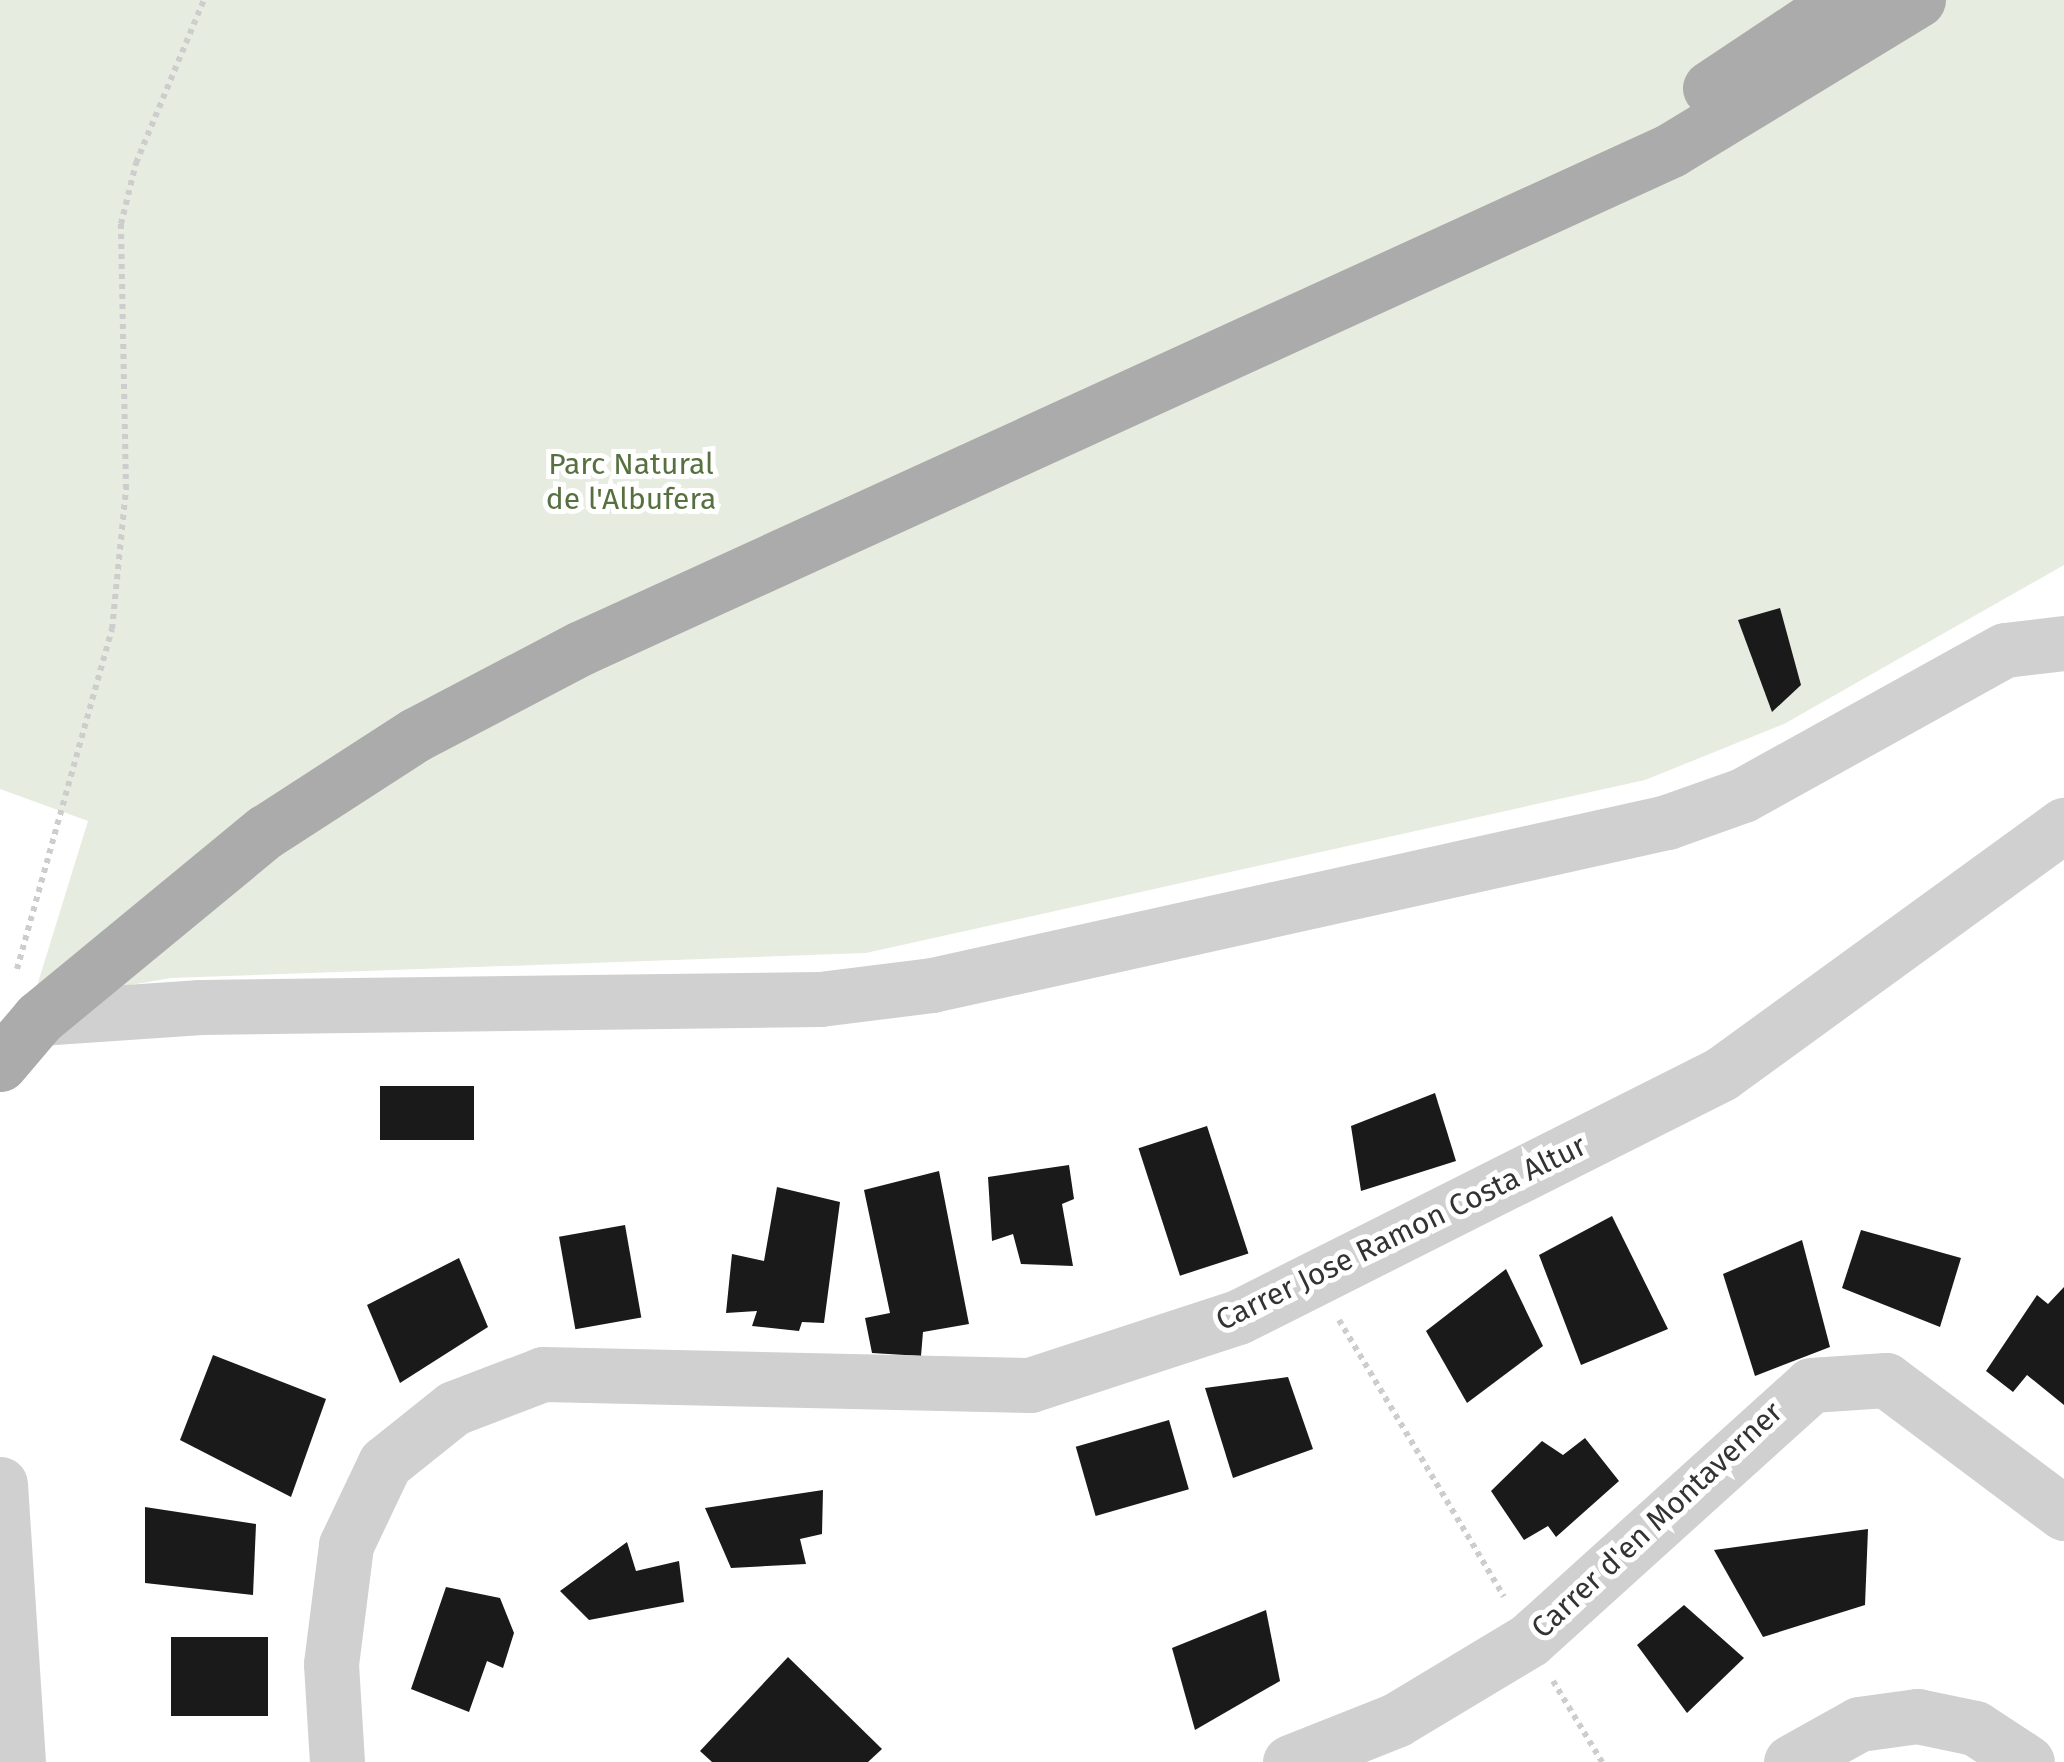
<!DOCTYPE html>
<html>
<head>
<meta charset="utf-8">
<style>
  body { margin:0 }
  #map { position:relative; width:2064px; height:1762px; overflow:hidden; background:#fff; font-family:"Fira Sans",sans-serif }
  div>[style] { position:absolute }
  .green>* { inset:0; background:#e6ecdf }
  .building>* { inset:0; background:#1a1a1a; transform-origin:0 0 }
  .path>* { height:6px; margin-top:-3px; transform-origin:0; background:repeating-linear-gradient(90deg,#cdcdcd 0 5px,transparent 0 10px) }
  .minor>* { height:55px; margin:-27.5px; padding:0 27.5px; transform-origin:27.5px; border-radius:27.5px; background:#d0d0d0 }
  .major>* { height:55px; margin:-27.5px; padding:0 27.5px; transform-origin:27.5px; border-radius:27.5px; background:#ababab }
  span { translate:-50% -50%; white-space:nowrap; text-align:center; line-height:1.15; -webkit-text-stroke:10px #fff; paint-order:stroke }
  .park-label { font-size:30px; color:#56703f }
  .street-label { font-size:30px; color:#333 }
</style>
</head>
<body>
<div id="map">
  <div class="green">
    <i style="clip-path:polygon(0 0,2064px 0,2064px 565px,1784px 724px,1645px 780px,866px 953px,171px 978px,32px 1002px,88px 821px,0 789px)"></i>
  </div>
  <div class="building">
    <i style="clip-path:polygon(1780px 608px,1801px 685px,1772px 712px,1738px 620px)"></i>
    <i style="left:474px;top:1086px;width:54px;height:94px;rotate:90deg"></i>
    <i style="clip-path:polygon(1435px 1093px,1456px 1161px,1361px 1191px,1351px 1126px)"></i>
    <i style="left:1207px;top:1126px;width:134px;height:72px;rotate:72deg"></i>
    <i style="clip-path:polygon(1069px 1165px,1074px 1199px,1062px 1204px,1073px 1266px,1021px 1264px,1013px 1234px,992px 1241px,988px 1177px)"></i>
    <i style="clip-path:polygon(939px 1171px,969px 1324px,923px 1332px,921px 1356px,872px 1353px,865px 1318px,890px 1313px,864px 1190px)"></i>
    <i style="clip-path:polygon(777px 1187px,840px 1202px,824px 1323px,802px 1322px,799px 1331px,752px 1326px,757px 1311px,726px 1313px,732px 1254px,764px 1261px)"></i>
    <i style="clip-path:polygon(1612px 1216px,1668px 1329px,1581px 1365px,1539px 1255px)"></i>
    <i style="left:625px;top:1225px;width:94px;height:67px;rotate:80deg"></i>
    <i style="clip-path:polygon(1861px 1230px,1961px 1258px,1940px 1327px,1842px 1288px)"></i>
    <i style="clip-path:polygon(1802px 1240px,1830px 1347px,1755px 1376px,1723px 1274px)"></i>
    <i style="clip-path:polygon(459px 1258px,488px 1327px,400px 1383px,367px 1305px)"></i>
    <i style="clip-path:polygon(1506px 1269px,1543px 1346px,1467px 1403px,1426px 1331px)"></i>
    <i style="clip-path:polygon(2064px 1287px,2064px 1405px,2027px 1375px,2013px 1392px,1986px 1371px,2037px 1295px,2048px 1304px)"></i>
    <i style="clip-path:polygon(213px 1355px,326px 1399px,291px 1497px,180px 1440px)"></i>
    <i style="clip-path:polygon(1288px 1377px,1313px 1449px,1233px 1478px,1205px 1388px)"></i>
    <i style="left:1169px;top:1420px;width:72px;height:97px;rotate:74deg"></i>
    <i style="clip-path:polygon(1585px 1438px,1619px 1481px,1556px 1537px,1548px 1526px,1524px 1540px,1491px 1491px,1542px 1441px,1563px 1455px)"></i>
    <i style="clip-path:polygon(823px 1490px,822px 1534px,800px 1539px,806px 1564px,731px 1568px,705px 1508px)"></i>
    <i style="clip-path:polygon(145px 1507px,256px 1524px,253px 1595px,145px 1583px)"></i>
    <i style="clip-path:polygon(1868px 1529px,1865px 1605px,1763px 1637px,1714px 1550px)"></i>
    <i style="clip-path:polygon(627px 1542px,636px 1571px,679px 1561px,684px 1602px,589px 1620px,560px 1591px)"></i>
    <i style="clip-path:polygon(446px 1587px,500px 1598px,514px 1633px,503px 1668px,487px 1661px,469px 1712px,411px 1689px)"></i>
    <i style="clip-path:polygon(1684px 1605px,1744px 1658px,1687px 1713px,1637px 1645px)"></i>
    <i style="clip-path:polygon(1266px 1610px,1280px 1681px,1195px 1730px,1172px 1648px)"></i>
    <i style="left:268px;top:1637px;width:79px;height:97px;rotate:90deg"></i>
    <i style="clip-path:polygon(788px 1657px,882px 1749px,868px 1762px,712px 1762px,700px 1751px)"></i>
  </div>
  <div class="path">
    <i style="left:17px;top:969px;width:353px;rotate:-74.4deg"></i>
    <i style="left:112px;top:629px;width:141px;rotate:-84.3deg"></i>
    <i style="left:126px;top:489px;width:265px;rotate:-91.1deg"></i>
    <i style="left:121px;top:224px;width:63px;rotate:-76.2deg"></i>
    <i style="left:136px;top:163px;width:177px;rotate:-67.4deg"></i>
    <i style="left:1339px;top:1320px;width:322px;rotate:59.2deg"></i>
    <i style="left:1553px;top:1681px;width:95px;rotate:58.8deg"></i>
  </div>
  <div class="minor">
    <i style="left:39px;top:1018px;width:162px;rotate:-3.9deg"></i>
    <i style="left:201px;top:1007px;width:619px;rotate:-0.74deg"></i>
    <i style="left:820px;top:999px;width:113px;rotate:-7.1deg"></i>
    <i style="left:932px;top:985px;width:753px;rotate:-12.5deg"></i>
    <i style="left:1667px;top:822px;width:81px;rotate:-19.6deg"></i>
    <i style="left:1743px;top:795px;width:299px;rotate:-29deg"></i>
    <i style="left:2005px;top:650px;width:59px;rotate:-6.8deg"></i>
    <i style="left:0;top:1484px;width:279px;rotate:86.3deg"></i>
    <i style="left:337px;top:1762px;width:98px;rotate:-93.5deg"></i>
    <i style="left:331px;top:1664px;width:120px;rotate:-82.8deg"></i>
    <i style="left:346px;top:1545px;width:91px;rotate:-64.6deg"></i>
    <i style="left:385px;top:1463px;width:88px;rotate:-38.6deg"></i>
    <i style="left:454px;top:1408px;width:95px;rotate:-20.9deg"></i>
    <i style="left:543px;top:1374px;width:487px;rotate:1.3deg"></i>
    <i style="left:1030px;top:1385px;width:219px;rotate:-18.1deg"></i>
    <i style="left:1238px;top:1317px;width:541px;rotate:-26.71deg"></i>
    <i style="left:1721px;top:1074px;width:424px;rotate:-36deg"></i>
    <i style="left:1290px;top:1762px;width:114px;rotate:-21.6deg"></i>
    <i style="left:1396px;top:1720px;width:155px;rotate:-31deg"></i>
    <i style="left:1529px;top:1640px;width:380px;rotate:-42.1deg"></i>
    <i style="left:1811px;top:1385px;width:75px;rotate:-3.8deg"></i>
    <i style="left:1886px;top:1380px;width:222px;rotate:36.8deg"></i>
    <i style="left:1791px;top:1762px;width:78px;rotate:-29.2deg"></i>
    <i style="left:1859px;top:1724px;width:59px;rotate:-7.9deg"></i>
    <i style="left:1917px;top:1716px;width:59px;rotate:11.7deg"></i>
    <i style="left:1975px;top:1728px;width:62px;rotate:33.2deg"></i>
  </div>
  <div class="major">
    <i style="left:1710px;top:88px;width:159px;rotate:-33.7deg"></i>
    <i style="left:0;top:1064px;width:60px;rotate:-49.7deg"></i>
    <i style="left:39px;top:1018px;width:293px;rotate:-39.5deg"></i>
    <i style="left:265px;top:832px;width:179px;rotate:-32.9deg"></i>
    <i style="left:415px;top:735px;width:187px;rotate:-27.7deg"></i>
    <i style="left:581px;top:648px;width:1198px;rotate:-24.55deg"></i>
    <i style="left:1671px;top:150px;width:289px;rotate:-31.3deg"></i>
  </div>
  <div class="park-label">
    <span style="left:631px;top:481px">Parc Natural<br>de l'Albufera</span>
  </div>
  <div class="street-label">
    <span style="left:1401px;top:1233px;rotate:-26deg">Carrer Jose Ramon Costa Altur</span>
    <span style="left:1657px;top:1520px;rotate:-43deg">Carrer d'en Montaverner</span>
  </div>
</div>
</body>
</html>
